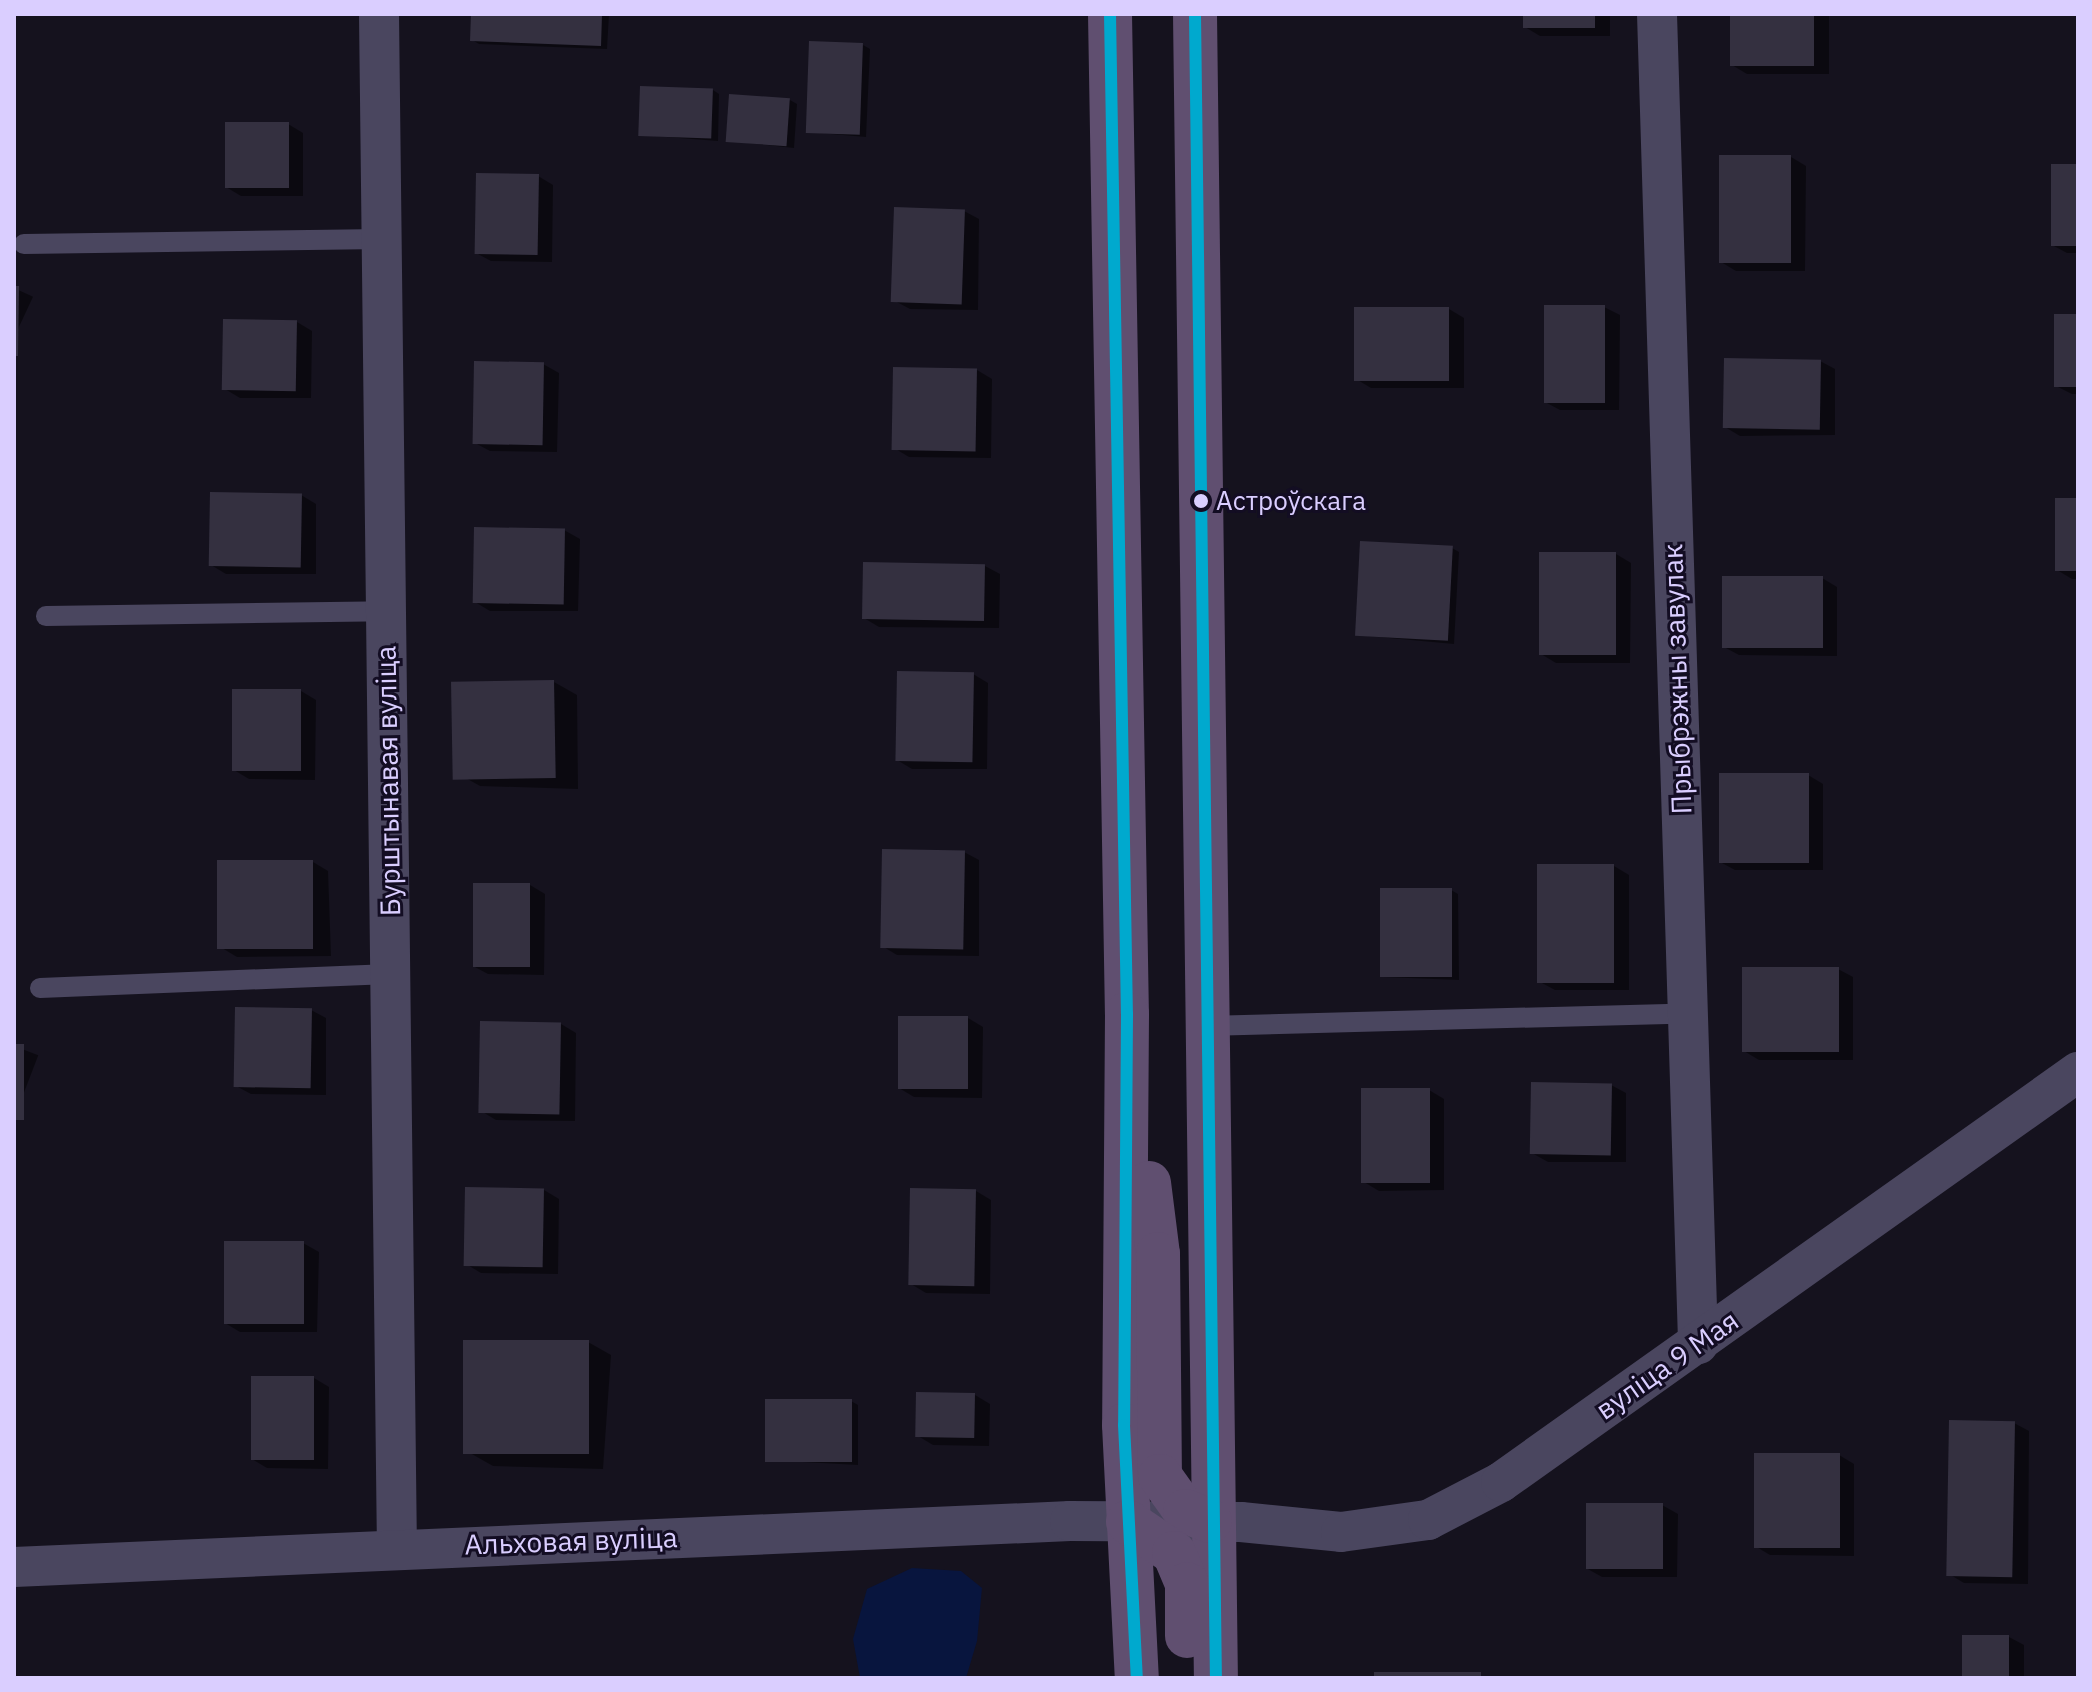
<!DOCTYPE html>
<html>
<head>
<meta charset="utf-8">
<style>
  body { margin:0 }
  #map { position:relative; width:2092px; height:1692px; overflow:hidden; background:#15121e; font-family:"IBM Plex Sans",sans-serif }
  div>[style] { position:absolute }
  .water>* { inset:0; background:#08153e }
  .shadow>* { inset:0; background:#0007; transform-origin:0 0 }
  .building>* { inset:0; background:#343040; transform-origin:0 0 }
  .lane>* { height:20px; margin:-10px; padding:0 10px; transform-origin:10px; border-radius:10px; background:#4a465f }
  .street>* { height:40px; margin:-20px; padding:0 20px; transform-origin:20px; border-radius:20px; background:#4a465f }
  .primary>* { height:44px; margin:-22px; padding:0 22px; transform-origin:22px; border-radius:22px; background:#604f70 }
  .bus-1>* { height:12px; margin:-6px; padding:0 6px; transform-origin:6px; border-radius:6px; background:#00a9ce }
  .dots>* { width:22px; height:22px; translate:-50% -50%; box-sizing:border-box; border:4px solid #130d23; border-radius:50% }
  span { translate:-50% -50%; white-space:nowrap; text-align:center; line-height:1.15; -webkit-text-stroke:6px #130d23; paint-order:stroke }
  .bus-label { font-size:26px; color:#daceff }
  .left { translate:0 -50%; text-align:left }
  .street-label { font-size:28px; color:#daceff }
  .frame { position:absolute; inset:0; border:16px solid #daceff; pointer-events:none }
</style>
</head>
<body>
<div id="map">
  <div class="water">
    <i style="clip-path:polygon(912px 1568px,961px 1571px,982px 1588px,977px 1641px,966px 1678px,860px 1678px,853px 1639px,867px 1589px)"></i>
  </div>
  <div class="shadow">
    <i style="clip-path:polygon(473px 14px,609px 14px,607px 49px,479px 44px,472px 40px)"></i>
    <i style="clip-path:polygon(1525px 14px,1610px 14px,1610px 36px,1540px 36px,1525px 27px)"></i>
    <i style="clip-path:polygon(1732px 14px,1829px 14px,1829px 74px,1747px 74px,1732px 65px)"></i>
    <i style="clip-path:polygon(863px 45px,870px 49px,866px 137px,808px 132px)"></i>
    <i style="clip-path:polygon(713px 90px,719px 94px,718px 141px,641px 135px)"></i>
    <i style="clip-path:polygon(790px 100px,797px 104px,794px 148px,728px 141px)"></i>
    <i style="clip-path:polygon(288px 124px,303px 133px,303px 196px,241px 196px,226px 187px)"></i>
    <i style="clip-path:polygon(1791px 157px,1806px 166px,1805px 271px,1736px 271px,1721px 262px)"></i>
    <i style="clip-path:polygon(2078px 166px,2078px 253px,2067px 253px,2052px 245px)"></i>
    <i style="clip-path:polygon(538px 176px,553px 185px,552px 262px,491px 261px,476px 253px)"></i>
    <i style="clip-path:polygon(964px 211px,979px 219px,978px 310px,910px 309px,895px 301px)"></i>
    <i style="left:14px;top:288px;width:21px;height:75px;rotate:25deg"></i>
    <i style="clip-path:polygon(1604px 307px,1620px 315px,1619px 410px,1560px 410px,1545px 402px)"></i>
    <i style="clip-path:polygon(1449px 309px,1464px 318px,1464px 388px,1371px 388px,1356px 379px)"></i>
    <i style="clip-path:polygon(2078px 316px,2078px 394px,2072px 394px,2056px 386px)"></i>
    <i style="clip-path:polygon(297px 322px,312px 331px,311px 398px,240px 398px,225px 389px)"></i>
    <i style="clip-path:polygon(1820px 361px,1835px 369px,1835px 435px,1740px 436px,1725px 427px)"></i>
    <i style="clip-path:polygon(543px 364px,559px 373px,557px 452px,490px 451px,475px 443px)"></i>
    <i style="clip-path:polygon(977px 370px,992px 379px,991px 458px,909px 457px,894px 448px)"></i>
    <i style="clip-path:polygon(301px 495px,316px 504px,316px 574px,226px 574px,211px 565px)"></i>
    <i style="clip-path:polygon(2078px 500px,2078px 579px,2072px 579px,2057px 570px)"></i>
    <i style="clip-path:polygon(564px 530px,580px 539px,578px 611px,490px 611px,475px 602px)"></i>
    <i style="clip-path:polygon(1452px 548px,1459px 552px,1454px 644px,1357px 635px)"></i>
    <i style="clip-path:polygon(1616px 554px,1631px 563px,1630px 663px,1556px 663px,1541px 654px)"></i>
    <i style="clip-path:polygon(985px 566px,1000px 574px,999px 628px,879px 627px,864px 618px)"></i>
    <i style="clip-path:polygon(1822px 578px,1837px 587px,1837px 656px,1739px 655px,1724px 647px)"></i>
    <i style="clip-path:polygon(973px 674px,988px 683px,987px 769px,912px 769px,897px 760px)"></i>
    <i style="clip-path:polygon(554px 682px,577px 695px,578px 789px,480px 786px,457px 773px)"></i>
    <i style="clip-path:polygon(301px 691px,316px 700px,315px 780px,249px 779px,234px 770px)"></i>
    <i style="clip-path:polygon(1808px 775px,1823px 784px,1823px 870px,1735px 870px,1720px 862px)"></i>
    <i style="clip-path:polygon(964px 852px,979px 860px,979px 956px,897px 955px,882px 946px)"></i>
    <i style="clip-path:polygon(313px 862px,328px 871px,331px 956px,237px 957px,222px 948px)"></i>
    <i style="clip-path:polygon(1614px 866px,1629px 875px,1629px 990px,1555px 990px,1540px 982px)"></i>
    <i style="clip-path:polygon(530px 885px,545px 894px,544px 975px,488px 974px,473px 966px)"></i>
    <i style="clip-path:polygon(1451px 890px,1458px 894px,1459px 980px,1384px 977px)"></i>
    <i style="clip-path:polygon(1838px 969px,1853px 977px,1853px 1060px,1759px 1060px,1744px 1051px)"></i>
    <i style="clip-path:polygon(311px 1010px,326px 1018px,326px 1095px,251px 1094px,236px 1086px)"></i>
    <i style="clip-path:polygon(968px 1018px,983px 1027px,982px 1098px,914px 1097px,899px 1088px)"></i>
    <i style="clip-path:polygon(561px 1024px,576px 1033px,575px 1121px,496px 1120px,481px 1111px)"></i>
    <i style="left:14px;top:1046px;width:26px;height:81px;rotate:21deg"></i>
    <i style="clip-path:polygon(1611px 1085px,1626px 1093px,1626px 1162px,1548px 1162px,1532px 1153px)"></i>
    <i style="clip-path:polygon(1429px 1090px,1444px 1099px,1444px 1190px,1379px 1191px,1364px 1182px)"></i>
    <i style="clip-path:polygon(544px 1190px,559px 1199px,558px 1274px,481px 1273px,466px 1264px)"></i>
    <i style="clip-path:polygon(976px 1191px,991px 1200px,990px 1294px,926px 1293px,911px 1284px)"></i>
    <i style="clip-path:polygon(303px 1243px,319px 1252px,317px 1332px,240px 1332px,225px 1323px)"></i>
    <i style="clip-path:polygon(588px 1342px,611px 1355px,603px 1469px,493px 1466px,470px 1453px)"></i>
    <i style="clip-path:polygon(314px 1378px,329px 1387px,328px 1469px,267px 1468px,252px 1459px)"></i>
    <i style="clip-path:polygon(975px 1395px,990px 1404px,989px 1446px,933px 1445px,918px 1436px)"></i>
    <i style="clip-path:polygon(851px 1401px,858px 1405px,858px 1465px,766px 1460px)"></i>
    <i style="clip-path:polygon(2014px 1423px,2029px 1431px,2028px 1584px,1964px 1583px,1949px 1574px)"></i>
    <i style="clip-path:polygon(1839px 1455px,1854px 1464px,1854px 1556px,1770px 1555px,1755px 1546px)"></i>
    <i style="clip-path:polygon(1662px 1505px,1678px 1514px,1677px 1577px,1602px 1577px,1586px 1568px)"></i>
    <i style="clip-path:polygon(2009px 1637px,2024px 1645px,2024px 1678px,1964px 1678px)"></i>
  </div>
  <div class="building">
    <i style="clip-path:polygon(471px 14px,602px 14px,601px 46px,470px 41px)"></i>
    <i style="left:1523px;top:14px;width:72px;height:14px"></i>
    <i style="left:1730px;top:14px;width:84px;height:52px"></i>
    <i style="left:809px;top:41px;width:54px;height:92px;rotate:2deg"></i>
    <i style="left:640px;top:86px;width:73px;height:50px;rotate:2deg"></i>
    <i style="left:729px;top:94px;width:61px;height:48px;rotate:4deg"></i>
    <i style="left:225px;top:122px;width:64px;height:66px"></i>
    <i style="left:1719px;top:155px;width:72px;height:108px"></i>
    <i style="left:2051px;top:164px;width:27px;height:82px"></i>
    <i style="left:476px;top:173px;width:63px;height:81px;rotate:1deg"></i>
    <i style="left:894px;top:207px;width:71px;height:95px;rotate:2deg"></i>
    <i style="clip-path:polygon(14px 286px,19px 286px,18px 356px,14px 356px)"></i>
    <i style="left:1544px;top:305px;width:61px;height:98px"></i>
    <i style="left:1354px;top:307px;width:95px;height:74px"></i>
    <i style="left:2054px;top:314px;width:24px;height:73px"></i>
    <i style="left:223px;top:319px;width:74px;height:71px;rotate:1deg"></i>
    <i style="left:1724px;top:358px;width:97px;height:70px;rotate:1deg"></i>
    <i style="left:474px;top:361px;width:70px;height:83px;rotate:1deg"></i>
    <i style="left:893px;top:367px;width:84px;height:83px;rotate:1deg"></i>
    <i style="left:210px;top:492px;width:92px;height:74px;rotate:1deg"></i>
    <i style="left:2055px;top:498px;width:23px;height:73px"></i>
    <i style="left:474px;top:527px;width:91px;height:76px;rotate:1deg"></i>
    <i style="left:1360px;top:541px;width:93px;height:95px;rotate:3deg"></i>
    <i style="left:1539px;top:552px;width:77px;height:103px"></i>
    <i style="left:863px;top:562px;width:122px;height:57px;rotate:1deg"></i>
    <i style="left:1722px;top:576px;width:101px;height:72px"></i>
    <i style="left:897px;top:671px;width:77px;height:90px;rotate:1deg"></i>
    <i style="left:554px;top:680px;width:98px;height:103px;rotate:89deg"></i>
    <i style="left:232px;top:689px;width:69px;height:82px"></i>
    <i style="left:1719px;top:773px;width:90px;height:90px"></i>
    <i style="left:882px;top:849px;width:83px;height:99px;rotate:1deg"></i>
    <i style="left:217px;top:860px;width:96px;height:89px"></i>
    <i style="left:1537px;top:864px;width:77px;height:119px"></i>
    <i style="left:473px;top:883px;width:57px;height:84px"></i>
    <i style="left:1452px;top:888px;width:89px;height:72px;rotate:90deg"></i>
    <i style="left:1742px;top:967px;width:97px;height:85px"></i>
    <i style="left:235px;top:1007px;width:77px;height:80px;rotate:1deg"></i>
    <i style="left:898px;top:1016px;width:70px;height:73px"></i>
    <i style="left:480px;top:1021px;width:81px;height:92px;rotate:1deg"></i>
    <i style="left:14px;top:1044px;width:10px;height:76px"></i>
    <i style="left:1531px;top:1082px;width:81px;height:72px;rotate:1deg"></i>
    <i style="left:1361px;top:1088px;width:69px;height:95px"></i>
    <i style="left:465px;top:1187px;width:79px;height:79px;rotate:1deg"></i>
    <i style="left:910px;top:1188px;width:66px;height:97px;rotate:1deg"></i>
    <i style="left:224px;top:1241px;width:80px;height:83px"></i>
    <i style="left:463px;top:1340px;width:126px;height:114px"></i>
    <i style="left:251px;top:1376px;width:63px;height:84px"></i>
    <i style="left:916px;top:1392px;width:59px;height:45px;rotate:1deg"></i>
    <i style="left:765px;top:1399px;width:87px;height:63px"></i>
    <i style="left:1949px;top:1420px;width:66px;height:156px;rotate:1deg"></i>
    <i style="left:1754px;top:1453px;width:86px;height:95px"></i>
    <i style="left:1586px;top:1503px;width:77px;height:66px"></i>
    <i style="left:1962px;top:1635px;width:47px;height:43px"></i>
    <i style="left:1374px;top:1672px;width:107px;height:6px"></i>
  </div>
  <div class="lane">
    <i style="left:24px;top:244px;width:358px;rotate:-0.8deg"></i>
    <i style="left:46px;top:616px;width:340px;rotate:-0.8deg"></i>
    <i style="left:40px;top:988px;width:350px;rotate:-2.3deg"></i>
    <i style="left:1206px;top:1026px;width:481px;rotate:-1.5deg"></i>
  </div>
  <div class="street">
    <i style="left:379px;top:14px;width:1534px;rotate:89.33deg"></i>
    <i style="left:1657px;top:14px;width:1331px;rotate:88.23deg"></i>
    <i style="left:14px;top:1567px;width:1057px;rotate:-2.49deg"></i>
    <i style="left:1070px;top:1521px;width:171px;rotate:0.3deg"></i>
    <i style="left:1241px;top:1522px;width:100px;rotate:5.7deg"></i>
    <i style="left:1341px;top:1532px;width:88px;rotate:-7.9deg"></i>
    <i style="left:1428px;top:1520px;width:82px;rotate:-27.5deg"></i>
    <i style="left:1501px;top:1482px;width:708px;rotate:-35.4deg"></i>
  </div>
  <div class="primary">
    <i style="left:1110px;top:14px;width:1000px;rotate:89.03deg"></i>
    <i style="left:1127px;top:1014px;width:411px;rotate:90.4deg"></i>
    <i style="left:1124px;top:1425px;width:253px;rotate:87.1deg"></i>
    <i style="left:1195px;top:14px;width:1664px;rotate:89.28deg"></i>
    <i style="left:1149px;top:1183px;width:72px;rotate:82.8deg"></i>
    <i style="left:1158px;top:1254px;width:222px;rotate:89.5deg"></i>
    <i style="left:1160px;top:1476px;width:43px;rotate:54.5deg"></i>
    <i style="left:1185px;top:1511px;width:27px;rotate:22deg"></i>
    <i style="left:1128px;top:1522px;width:55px;rotate:34deg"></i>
    <i style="left:1174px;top:1553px;width:34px;rotate:67deg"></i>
    <i style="left:1187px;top:1584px;width:52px;rotate:90deg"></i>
  </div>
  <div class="bus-1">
    <i style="left:1110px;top:14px;width:1000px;rotate:89.03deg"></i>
    <i style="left:1127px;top:1014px;width:411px;rotate:90.4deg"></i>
    <i style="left:1124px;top:1425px;width:253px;rotate:87.1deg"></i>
    <i style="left:1195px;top:14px;width:1664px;rotate:89.28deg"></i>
  </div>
  <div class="dots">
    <i style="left:1201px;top:501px;background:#daceff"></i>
  </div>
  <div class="bus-label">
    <span class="left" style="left:1216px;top:501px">Астроўскага</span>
  </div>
  <div class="street-label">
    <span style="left:1677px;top:679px;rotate:-92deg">Прыбрэжны завулак</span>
    <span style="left:388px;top:781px;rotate:-91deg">Бурштынавая вуліца</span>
    <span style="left:1667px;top:1365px;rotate:-35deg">вуліца 9 Мая</span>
    <span style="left:571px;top:1541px;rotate:-2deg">Альховая вуліца</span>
  </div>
  <div class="frame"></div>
</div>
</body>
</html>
